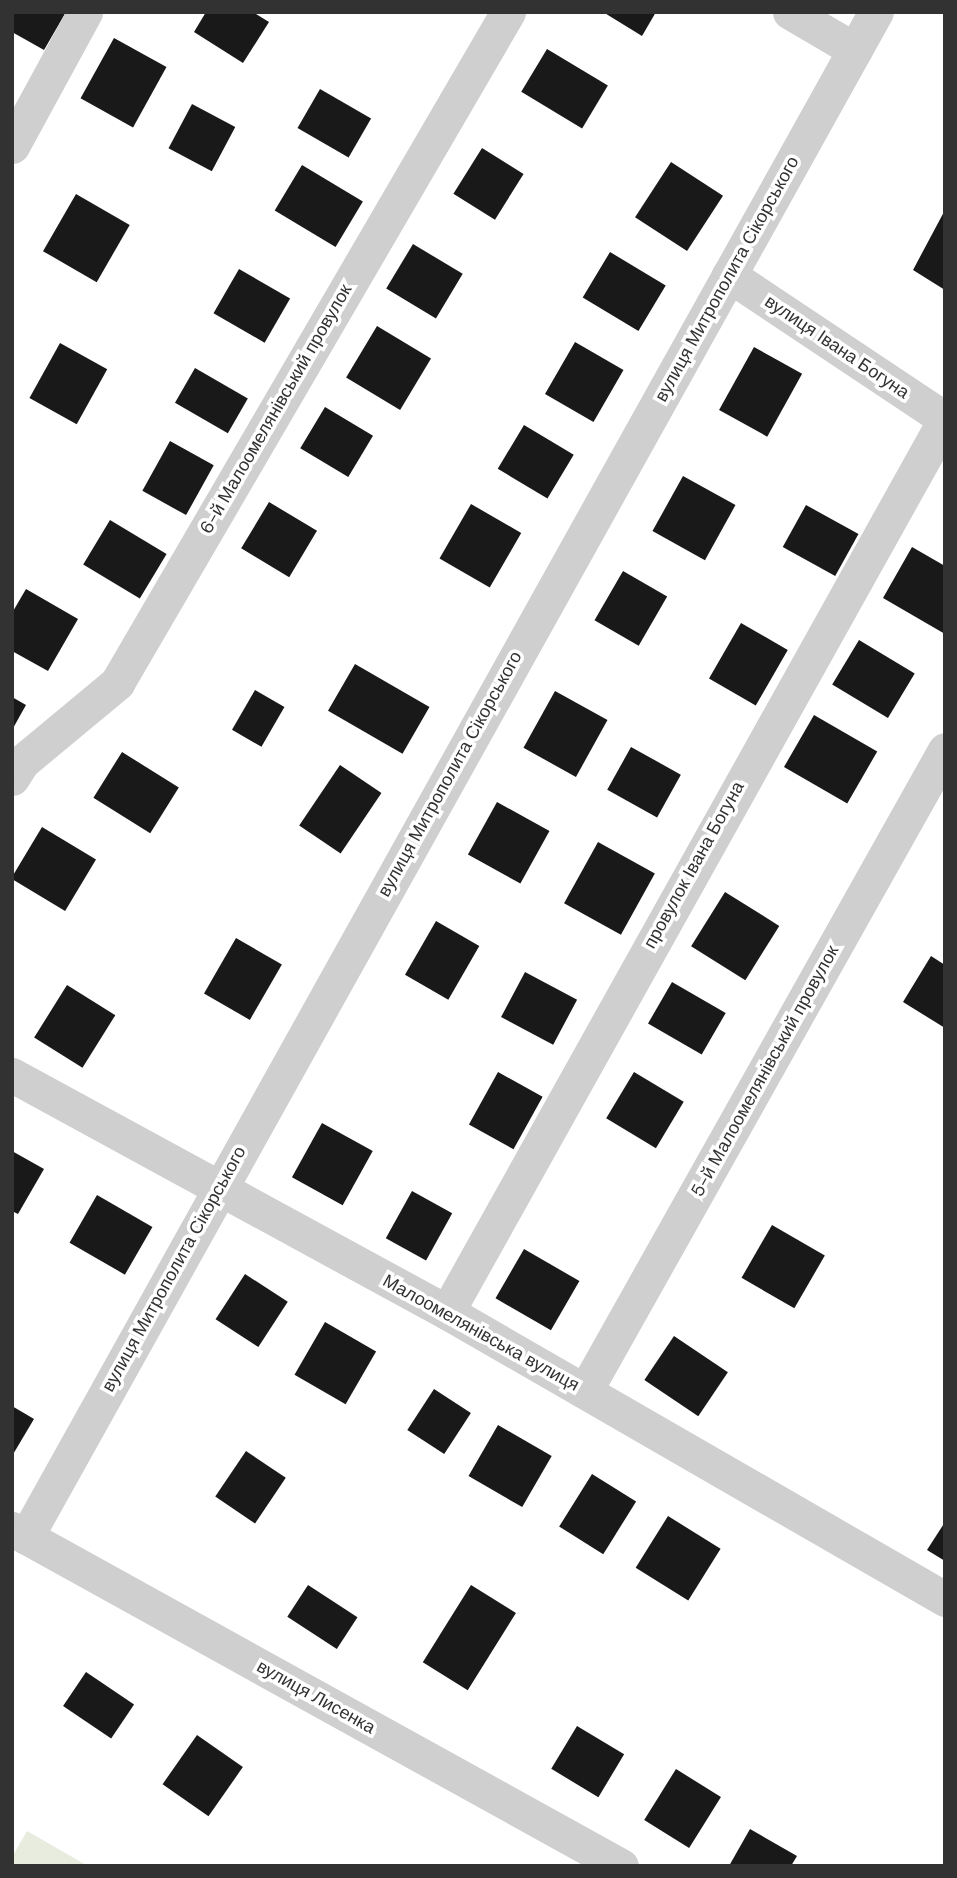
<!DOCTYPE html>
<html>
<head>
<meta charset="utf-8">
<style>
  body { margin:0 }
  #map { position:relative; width:957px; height:1878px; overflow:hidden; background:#fff; font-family:"DM Sans",sans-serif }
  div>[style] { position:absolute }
  .green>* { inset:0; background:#e7ecde }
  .building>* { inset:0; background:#191919; transform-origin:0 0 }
  .minor>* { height:35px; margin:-17.5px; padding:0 17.5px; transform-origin:17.5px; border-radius:17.5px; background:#cfcfcf }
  span { translate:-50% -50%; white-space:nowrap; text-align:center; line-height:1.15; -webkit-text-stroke:7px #fff; paint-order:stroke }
  .street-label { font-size:18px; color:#323232 }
  .frame { position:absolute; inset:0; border:14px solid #323232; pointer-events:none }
</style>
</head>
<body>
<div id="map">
  <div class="green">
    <i style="clip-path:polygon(27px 1831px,88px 1866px,12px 1866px,12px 1857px)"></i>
  </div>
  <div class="building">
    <i style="clip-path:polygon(12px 12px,66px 12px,44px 50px,12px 32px)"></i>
    <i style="clip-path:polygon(206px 12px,253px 12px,269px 22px,243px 63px,194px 32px)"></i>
    <i style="clip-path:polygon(603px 12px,656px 12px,642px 36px)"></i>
    <i style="left:114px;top:38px;width:60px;height:69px;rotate:29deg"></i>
    <i style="left:547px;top:49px;width:71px;height:50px;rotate:31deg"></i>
    <i style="left:320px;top:89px;width:59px;height:45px;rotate:30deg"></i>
    <i style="left:192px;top:104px;width:49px;height:50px;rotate:28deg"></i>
    <i style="left:482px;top:148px;width:49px;height:54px;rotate:32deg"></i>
    <i style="left:671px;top:162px;width:62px;height:66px;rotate:33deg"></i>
    <i style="left:302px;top:165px;width:71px;height:53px;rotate:31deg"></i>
    <i style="left:76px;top:194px;width:62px;height:66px;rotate:30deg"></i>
    <i style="clip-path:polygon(945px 210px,945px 290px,913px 270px)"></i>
    <i style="left:413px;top:244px;width:58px;height:52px;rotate:31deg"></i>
    <i style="left:610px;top:252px;width:65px;height:53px;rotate:31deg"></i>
    <i style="left:239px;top:269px;width:59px;height:51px;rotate:30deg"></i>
    <i style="left:377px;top:326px;width:63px;height:60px;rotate:31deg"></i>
    <i style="left:575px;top:342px;width:56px;height:60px;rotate:30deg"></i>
    <i style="left:60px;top:343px;width:54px;height:63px;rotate:29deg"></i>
    <i style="left:754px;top:347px;width:55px;height:72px;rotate:29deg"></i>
    <i style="left:195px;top:368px;width:61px;height:40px;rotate:30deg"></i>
    <i style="left:325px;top:407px;width:56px;height:48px;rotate:31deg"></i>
    <i style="left:524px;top:425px;width:58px;height:51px;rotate:31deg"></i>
    <i style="left:170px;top:441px;width:50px;height:57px;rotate:29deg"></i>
    <i style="left:683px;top:476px;width:60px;height:63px;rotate:29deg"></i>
    <i style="left:269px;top:502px;width:56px;height:54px;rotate:31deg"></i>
    <i style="left:471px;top:504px;width:58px;height:63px;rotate:30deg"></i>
    <i style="left:806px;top:505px;width:60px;height:48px;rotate:29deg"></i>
    <i style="left:110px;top:520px;width:66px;height:52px;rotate:31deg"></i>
    <i style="clip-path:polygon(912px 547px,945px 566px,945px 634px,883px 598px)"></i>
    <i style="left:623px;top:571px;width:51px;height:57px;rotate:30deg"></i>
    <i style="clip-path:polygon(26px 589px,78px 619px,48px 671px,12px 651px,12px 613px)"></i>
    <i style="left:741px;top:623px;width:54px;height:64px;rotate:30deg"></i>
    <i style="left:859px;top:640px;width:65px;height:52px;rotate:31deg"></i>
    <i style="left:355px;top:664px;width:86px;height:54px;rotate:30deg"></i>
    <i style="left:255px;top:690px;width:34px;height:46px;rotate:30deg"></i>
    <i style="left:555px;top:691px;width:60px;height:65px;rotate:29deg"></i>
    <i style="clip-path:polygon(12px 697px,26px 705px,12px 730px)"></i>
    <i style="left:814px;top:715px;width:73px;height:60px;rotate:30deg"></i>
    <i style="left:631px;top:747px;width:57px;height:49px;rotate:29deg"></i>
    <i style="left:122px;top:752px;width:67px;height:54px;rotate:32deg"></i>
    <i style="left:340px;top:765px;width:50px;height:73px;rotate:34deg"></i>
    <i style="left:497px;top:802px;width:60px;height:60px;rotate:29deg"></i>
    <i style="left:42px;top:827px;width:63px;height:60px;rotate:31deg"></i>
    <i style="left:598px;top:842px;width:65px;height:70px;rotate:29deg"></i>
    <i style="left:725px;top:892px;width:64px;height:64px;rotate:32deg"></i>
    <i style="left:436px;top:921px;width:50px;height:62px;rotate:30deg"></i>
    <i style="left:236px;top:938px;width:53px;height:64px;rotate:30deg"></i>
    <i style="clip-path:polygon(931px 956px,945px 965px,945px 1028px,903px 1002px)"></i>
    <i style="left:525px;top:972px;width:59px;height:51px;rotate:28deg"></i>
    <i style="left:672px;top:982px;width:62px;height:48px;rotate:30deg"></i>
    <i style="left:67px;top:985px;width:57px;height:62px;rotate:32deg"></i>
    <i style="left:498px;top:1072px;width:51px;height:60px;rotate:29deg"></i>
    <i style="left:634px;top:1072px;width:58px;height:54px;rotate:31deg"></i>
    <i style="left:322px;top:1123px;width:58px;height:62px;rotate:29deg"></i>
    <i style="clip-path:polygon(12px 1151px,44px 1169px,18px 1214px,12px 1211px)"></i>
    <i style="left:412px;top:1191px;width:46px;height:54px;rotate:29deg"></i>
    <i style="left:97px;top:1195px;width:64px;height:55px;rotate:30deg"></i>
    <i style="left:772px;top:1225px;width:61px;height:61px;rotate:30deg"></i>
    <i style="left:524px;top:1249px;width:64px;height:57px;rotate:30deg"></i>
    <i style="left:245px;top:1274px;width:51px;height:54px;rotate:33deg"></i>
    <i style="left:325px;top:1322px;width:59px;height:61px;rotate:30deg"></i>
    <i style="left:674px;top:1336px;width:65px;height:53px;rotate:34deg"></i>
    <i style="left:434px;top:1389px;width:44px;height:49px;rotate:33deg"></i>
    <i style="clip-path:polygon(12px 1406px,34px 1419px,12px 1456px)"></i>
    <i style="left:498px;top:1425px;width:62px;height:59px;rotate:30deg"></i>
    <i style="left:246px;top:1451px;width:48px;height:55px;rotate:34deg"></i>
    <i style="left:592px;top:1474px;width:52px;height:62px;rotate:32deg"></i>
    <i style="left:668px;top:1516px;width:62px;height:61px;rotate:32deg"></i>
    <i style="clip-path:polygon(945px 1522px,945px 1561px,927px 1550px)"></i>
    <i style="left:308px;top:1585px;width:59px;height:38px;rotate:33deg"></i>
    <i style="left:471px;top:1585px;width:53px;height:91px;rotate:32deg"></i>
    <i style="left:86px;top:1672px;width:58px;height:41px;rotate:34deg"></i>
    <i style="left:577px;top:1726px;width:55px;height:50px;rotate:31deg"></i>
    <i style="left:197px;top:1735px;width:56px;height:60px;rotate:35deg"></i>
    <i style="left:676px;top:1769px;width:53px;height:60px;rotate:32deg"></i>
    <i style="clip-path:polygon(750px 1829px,797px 1856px,791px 1866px,729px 1866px)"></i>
  </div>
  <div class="minor">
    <i style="left:790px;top:12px;width:75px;rotate:30.3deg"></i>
    <i style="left:12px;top:146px;width:153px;rotate:-61.4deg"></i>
    <i style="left:729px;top:275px;width:260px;rotate:33.7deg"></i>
    <i style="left:12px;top:778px;width:19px;rotate:-58deg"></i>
    <i style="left:22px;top:762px;width:124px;rotate:-39.7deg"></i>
    <i style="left:117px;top:683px;width:777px;rotate:-59.77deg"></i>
    <i style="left:12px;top:1075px;width:495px;rotate:28.6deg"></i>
    <i style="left:447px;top:1312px;width:575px;rotate:29.96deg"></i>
    <i style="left:447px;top:1312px;width:1022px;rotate:-60.83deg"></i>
    <i style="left:585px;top:1391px;width:735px;rotate:-60.68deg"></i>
    <i style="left:12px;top:1529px;width:696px;rotate:28.96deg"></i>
    <i style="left:26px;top:1537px;width:1746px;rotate:-60.87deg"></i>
  </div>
  <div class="street-label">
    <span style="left:727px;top:279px;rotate:-61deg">вулиця Митрополита Сікорського</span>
    <span style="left:837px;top:347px;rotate:34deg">вулиця Івана Богуна</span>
    <span style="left:276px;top:409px;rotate:-60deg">6-й Малоомелянівський провулок</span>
    <span style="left:450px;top:774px;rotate:-61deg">вулиця Митрополита Сікорського</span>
    <span style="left:694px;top:865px;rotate:-61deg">провулок Івана Богуна</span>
    <span style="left:765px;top:1071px;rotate:-61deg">5-й Малоомелянівський провулок</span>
    <span style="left:174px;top:1269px;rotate:-61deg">вулиця Митрополита Сікорського</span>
    <span style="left:481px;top:1333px;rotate:29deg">Малоомелянівська вулиця</span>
    <span style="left:316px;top:1697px;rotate:29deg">вулиця Лисенка</span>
  </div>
  <div class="frame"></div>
</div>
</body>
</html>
